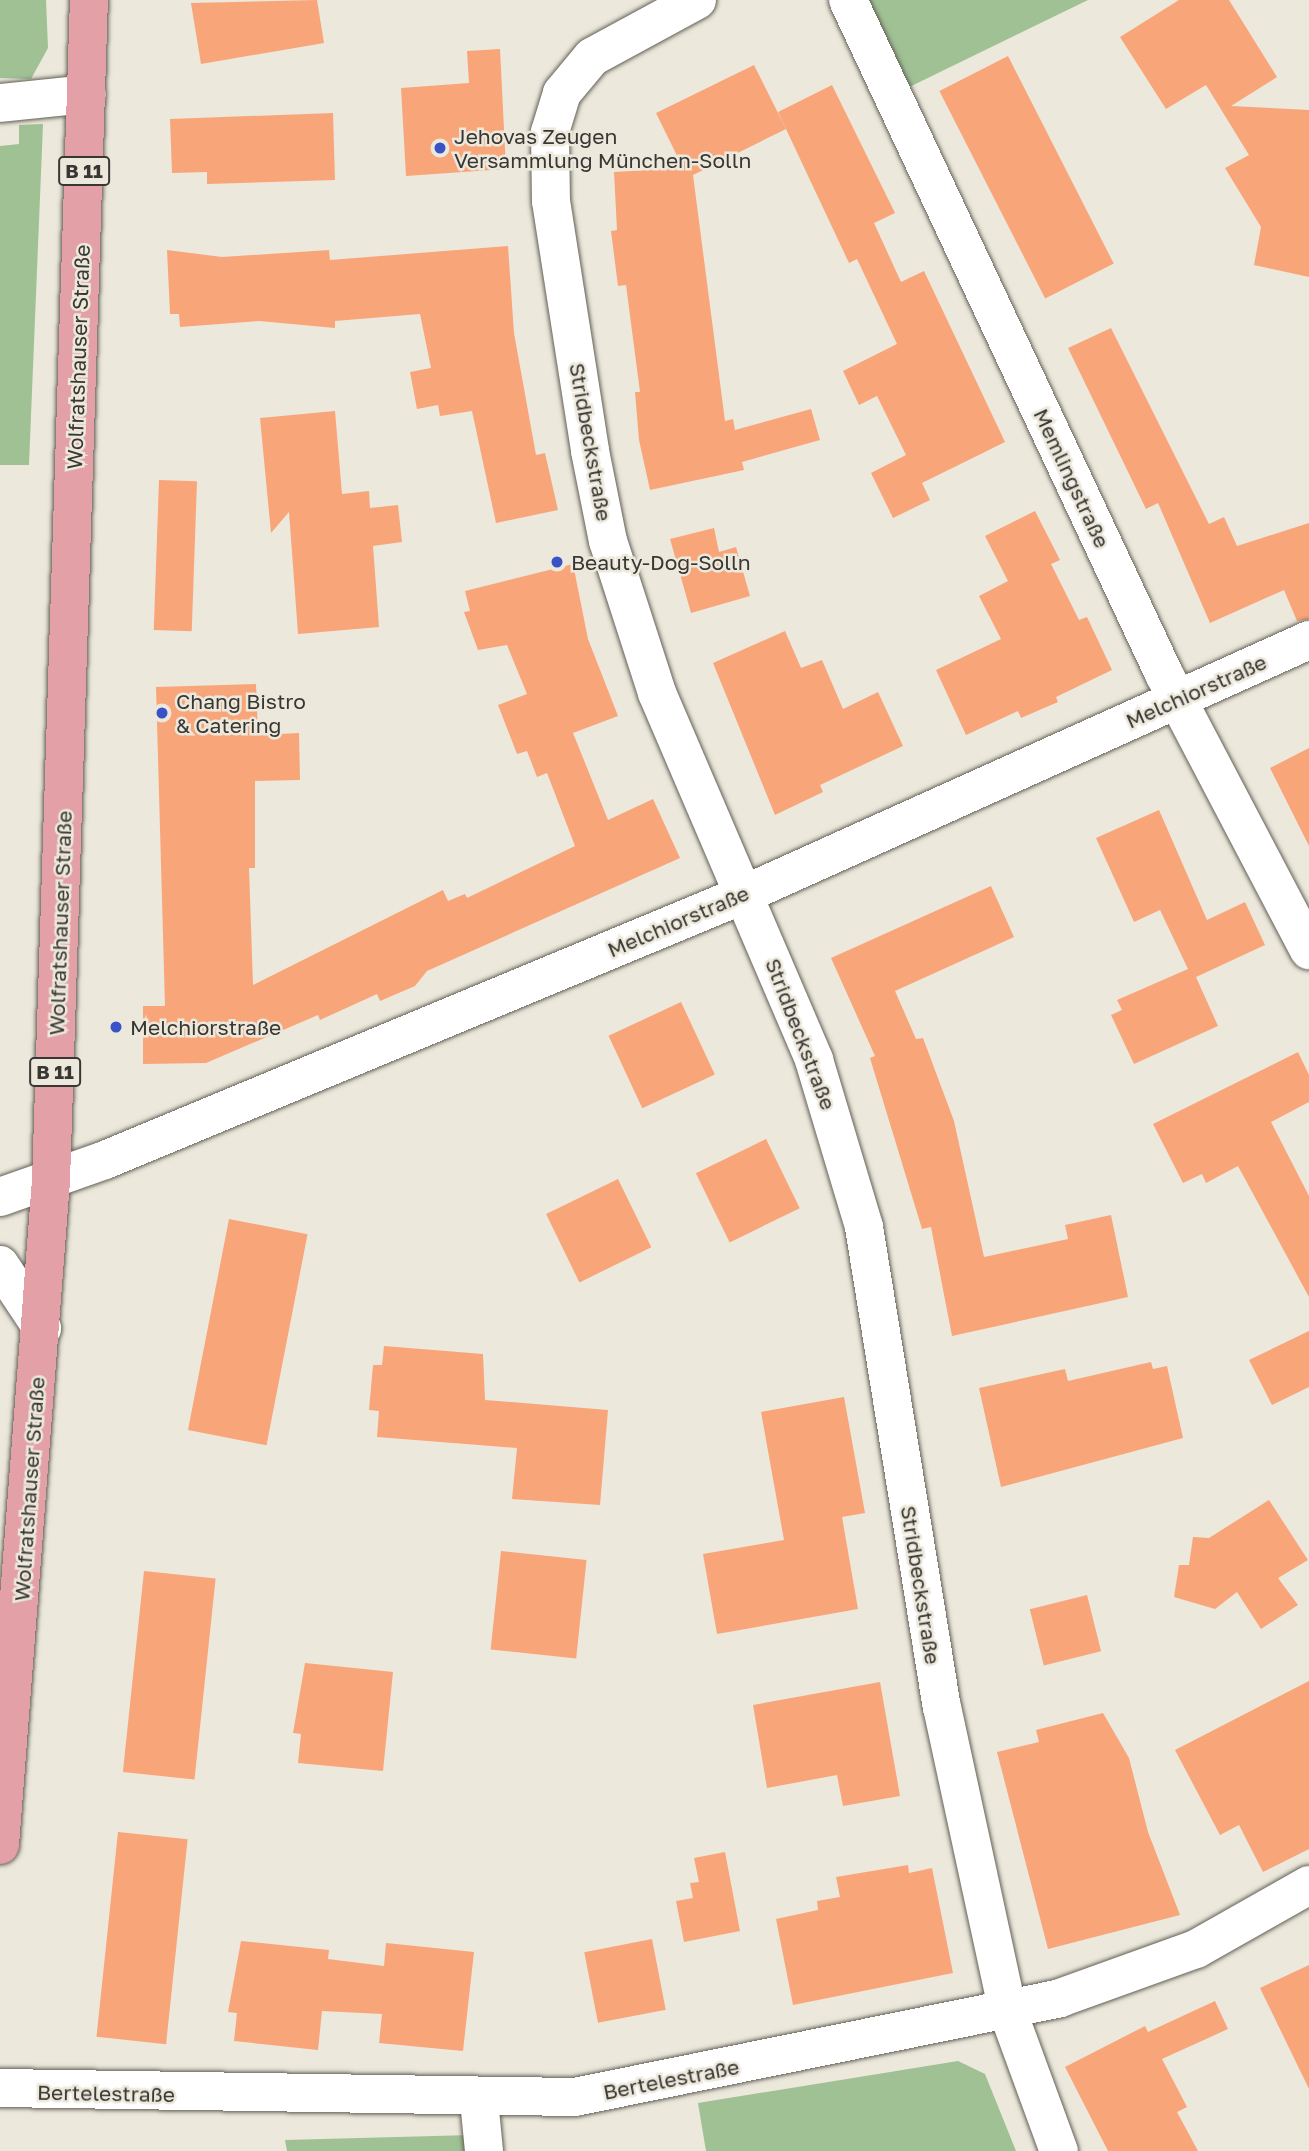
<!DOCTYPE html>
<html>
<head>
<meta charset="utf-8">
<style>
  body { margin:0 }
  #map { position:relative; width:1309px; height:2151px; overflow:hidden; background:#ece8dc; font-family:"Golos Text",sans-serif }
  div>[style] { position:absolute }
  .green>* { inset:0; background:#9fc194 }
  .building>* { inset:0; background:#f9a57a; transform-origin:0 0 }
  .roads { filter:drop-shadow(0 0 2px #635f55) drop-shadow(0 0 2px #635f55) }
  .minor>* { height:38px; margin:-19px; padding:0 19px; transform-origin:19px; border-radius:19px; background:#fff }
  .major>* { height:38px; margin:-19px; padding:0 19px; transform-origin:19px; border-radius:19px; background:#e3a0a6 }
  .dots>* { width:19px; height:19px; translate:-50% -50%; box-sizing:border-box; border:4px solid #ece8dc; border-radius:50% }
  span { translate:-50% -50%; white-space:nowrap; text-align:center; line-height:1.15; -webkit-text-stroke:5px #ece8dc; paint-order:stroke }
  .shield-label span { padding:2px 5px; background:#ece8dc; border:2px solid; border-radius:5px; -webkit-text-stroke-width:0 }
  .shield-label { font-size:19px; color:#393733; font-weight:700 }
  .poi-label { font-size:21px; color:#393733 }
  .left { translate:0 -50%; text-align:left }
  .street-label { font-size:21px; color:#393733 }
</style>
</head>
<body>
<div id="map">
  <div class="green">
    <i style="clip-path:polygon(0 0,46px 0,48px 48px,31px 79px,0 78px)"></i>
    <i style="clip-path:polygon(848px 0,1088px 0,893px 95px)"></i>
    <i style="clip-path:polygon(43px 124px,29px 465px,0 465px,0 146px,19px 144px,19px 125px)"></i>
    <i style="clip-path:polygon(958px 2061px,985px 2074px,1016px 2151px,706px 2151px,698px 2103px)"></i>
    <i style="clip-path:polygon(472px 2135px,473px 2151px,287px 2151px,285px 2140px)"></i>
  </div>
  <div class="building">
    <i style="clip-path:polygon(317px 0,324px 43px,201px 64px,191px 3px)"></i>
    <i style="clip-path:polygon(1179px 0,1229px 0,1277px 77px,1231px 106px,1309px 110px,1309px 277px,1254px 265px,1261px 227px,1225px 168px,1249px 155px,1206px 85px,1166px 109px,1120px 37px)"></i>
    <i style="clip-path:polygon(500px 49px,506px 169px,406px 176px,401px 88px,469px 83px,467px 51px)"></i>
    <i style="left:1008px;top:56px;width:233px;height:77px;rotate:63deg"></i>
    <i style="clip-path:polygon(754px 65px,786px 129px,693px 175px,725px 421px,733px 419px,735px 430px,811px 409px,820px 440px,742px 462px,744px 470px,650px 490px,639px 440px,635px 392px,640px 392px,626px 285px,618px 286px,611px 231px,617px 230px,614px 172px,683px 168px,656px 113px)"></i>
    <i style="clip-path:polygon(832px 85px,895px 213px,874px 223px,901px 282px,924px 271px,1005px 442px,922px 483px,930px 500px,893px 518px,871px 473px,906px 455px,877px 396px,859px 405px,843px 371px,897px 344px,857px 259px,849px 263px,778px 112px)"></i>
    <i style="clip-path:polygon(333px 113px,335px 180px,207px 184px,207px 172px,172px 173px,170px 119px)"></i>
    <i style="clip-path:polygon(508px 246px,514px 333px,536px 455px,545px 453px,558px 510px,496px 523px,472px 411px,440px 416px,438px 405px,417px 409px,410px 372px,431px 368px,420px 314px,335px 321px,335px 328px,259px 321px,180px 327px,179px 314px,170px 314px,167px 250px,222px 257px,329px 250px,330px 260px)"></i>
    <i style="clip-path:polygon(1111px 328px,1209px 524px,1224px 517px,1237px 546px,1309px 523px,1309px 619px,1297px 621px,1284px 590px,1210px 623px,1158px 503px,1146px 509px,1068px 348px)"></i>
    <i style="clip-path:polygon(335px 411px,342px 494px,369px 491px,370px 508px,398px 505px,402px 542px,373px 546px,379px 627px,298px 634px,289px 512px,271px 533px,260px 418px)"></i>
    <i style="left:159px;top:480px;width:38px;height:150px;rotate:2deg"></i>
    <i style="clip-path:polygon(1035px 511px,1060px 560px,1051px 564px,1079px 620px,1087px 617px,1112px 670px,1056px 697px,1058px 702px,1021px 718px,1018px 711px,966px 735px,936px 670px,1001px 639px,979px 596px,1008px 581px,985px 536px)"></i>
    <i style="clip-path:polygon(714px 528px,719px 552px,736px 547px,750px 596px,691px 613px,670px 539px)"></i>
    <i style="clip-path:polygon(573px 564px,588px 639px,618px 716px,573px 733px,608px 820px,653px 799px,680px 858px,427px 971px,415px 986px,380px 1001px,377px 994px,320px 1020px,318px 1015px,206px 1063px,143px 1064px,143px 1006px,165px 1006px,156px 687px,256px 684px,258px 735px,299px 733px,300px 780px,255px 781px,255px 868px,249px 868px,253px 985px,443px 890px,448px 901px,465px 894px,467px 898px,575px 846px,547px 773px,537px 777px,527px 751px,517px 754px,498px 705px,527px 694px,507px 645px,478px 650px,464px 612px,470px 611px,465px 591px)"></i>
    <i style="clip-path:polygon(785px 631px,801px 668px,822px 660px,843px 709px,878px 692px,903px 746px,820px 785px,823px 792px,775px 815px,713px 663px)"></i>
    <i style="clip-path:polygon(1309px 748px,1309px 846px,1270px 768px)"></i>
    <i style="clip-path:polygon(1159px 810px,1207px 920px,1245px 902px,1265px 945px,1196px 977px,1218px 1026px,1134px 1064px,1111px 1015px,1122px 1010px,1117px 1000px,1188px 969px,1160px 910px,1134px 922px,1096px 838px)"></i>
    <i style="clip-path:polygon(991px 886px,1014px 937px,895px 991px,916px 1039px,923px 1038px,954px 1121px,984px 1257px,1068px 1239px,1065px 1225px,1111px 1215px,1128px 1297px,952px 1336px,931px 1227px,922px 1229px,870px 1058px,875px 1056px,831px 958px)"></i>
    <i style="left:681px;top:1002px;width:80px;height:80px;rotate:65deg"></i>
    <i style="clip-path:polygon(1298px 1052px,1309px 1075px,1309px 1102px,1271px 1122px,1309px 1196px,1309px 1297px,1238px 1166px,1206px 1183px,1202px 1174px,1183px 1183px,1153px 1124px)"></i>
    <i style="left:766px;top:1139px;width:77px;height:78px;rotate:64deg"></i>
    <i style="left:618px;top:1179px;width:76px;height:80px;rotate:64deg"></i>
    <i style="left:229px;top:1219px;width:80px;height:215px;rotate:11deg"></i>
    <i style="clip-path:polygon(1309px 1331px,1309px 1387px,1272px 1405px,1249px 1360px)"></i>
    <i style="clip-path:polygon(384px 1346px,483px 1354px,485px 1400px,608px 1410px,600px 1505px,512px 1499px,517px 1448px,377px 1437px,379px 1411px,369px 1410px,373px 1365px,382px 1365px)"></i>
    <i style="clip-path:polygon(1151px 1362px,1153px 1369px,1167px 1366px,1183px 1438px,1001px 1487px,979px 1388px,1065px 1369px,1068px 1381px)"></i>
    <i style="clip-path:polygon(844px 1397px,865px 1513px,842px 1517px,858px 1609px,717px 1634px,703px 1554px,784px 1540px,761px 1412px)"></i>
    <i style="clip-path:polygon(1269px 1500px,1308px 1560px,1278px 1578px,1298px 1605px,1261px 1629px,1237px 1592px,1215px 1609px,1174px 1597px,1179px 1565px,1189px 1565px,1193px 1537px,1209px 1538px)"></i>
    <i style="left:501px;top:1551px;width:86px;height:99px;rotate:6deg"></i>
    <i style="left:144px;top:1571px;width:72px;height:202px;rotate:6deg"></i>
    <i style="left:1087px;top:1595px;width:58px;height:59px;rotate:76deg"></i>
    <i style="clip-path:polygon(305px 1663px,393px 1672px,383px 1771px,298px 1763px,301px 1734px,293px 1733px)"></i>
    <i style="clip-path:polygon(1309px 1681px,1309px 1849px,1263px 1872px,1239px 1825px,1220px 1835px,1175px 1750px)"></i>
    <i style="clip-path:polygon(880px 1682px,900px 1796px,843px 1806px,837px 1775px,767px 1788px,753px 1705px)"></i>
    <i style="clip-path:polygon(1103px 1713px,1129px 1758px,1148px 1832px,1180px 1915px,1048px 1949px,997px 1752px,1039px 1742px,1036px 1730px)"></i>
    <i style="left:118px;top:1832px;width:70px;height:206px;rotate:6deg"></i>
    <i style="clip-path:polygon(725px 1852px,740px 1931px,684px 1942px,676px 1901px,693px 1898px,690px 1883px,699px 1882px,694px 1858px)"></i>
    <i style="clip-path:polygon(908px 1865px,909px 1873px,932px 1868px,953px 1973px,793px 2005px,776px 1919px,818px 1910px,817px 1901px,840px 1897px,836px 1877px)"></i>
    <i style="left:652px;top:1939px;width:72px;height:69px;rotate:79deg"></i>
    <i style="clip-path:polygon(241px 1941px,329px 1950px,328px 1959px,384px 1966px,386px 1943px,474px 1952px,463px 2051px,379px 2043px,382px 2014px,322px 2011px,318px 2050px,234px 2041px,237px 2013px,228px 2012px)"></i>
    <i style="clip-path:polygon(1309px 1965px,1309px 2089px,1260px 1988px)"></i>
    <i style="clip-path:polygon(1215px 2001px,1228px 2029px,1162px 2059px,1187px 2107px,1177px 2112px,1198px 2151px,1108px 2151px,1065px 2067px,1145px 2026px,1148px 2032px)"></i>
  </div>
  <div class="roads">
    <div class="minor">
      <i style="left:697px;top:0;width:119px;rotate:151.5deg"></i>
      <i style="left:592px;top:57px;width:47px;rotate:129.8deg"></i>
      <i style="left:562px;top:93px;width:41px;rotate:107.1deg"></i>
      <i style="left:550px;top:132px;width:69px;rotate:89.2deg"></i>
      <i style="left:551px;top:201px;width:253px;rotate:81.1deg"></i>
      <i style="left:590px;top:451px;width:92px;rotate:78.7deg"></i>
      <i style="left:608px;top:541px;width:160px;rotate:72.1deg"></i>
      <i style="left:657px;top:693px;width:399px;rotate:66.8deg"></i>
      <i style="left:814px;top:1060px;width:174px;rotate:73.3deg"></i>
      <i style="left:864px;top:1227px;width:486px;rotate:80.8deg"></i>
      <i style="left:942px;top:1707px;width:312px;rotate:77.8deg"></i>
      <i style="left:1008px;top:2012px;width:148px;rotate:69.9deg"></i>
      <i style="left:848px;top:0;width:744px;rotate:64.88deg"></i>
      <i style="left:1164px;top:674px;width:312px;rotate:62.3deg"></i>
      <i style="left:0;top:103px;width:87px;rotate:-5.9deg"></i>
      <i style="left:0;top:1197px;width:111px;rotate:-19.4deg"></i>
      <i style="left:105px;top:1160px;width:693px;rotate:-22.57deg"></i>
      <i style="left:745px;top:894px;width:619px;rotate:-24.24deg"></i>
      <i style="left:0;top:1265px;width:76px;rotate:56.3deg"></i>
      <i style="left:0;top:2088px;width:575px;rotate:0.9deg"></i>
      <i style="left:575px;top:2097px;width:495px;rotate:-11.5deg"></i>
      <i style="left:1060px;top:1998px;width:145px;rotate:-19.8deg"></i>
      <i style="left:1196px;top:1949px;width:130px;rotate:-29.5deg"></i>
      <i style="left:479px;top:2100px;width:51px;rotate:84.4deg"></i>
    </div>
    <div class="major">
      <i style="left:0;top:1845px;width:666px;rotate:-85.61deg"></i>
      <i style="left:51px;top:1181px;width:1182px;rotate:-88.16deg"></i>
    </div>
  </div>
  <div class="dots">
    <i style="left:440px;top:148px;background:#3952c5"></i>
    <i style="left:557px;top:562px;background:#3952c5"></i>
    <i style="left:162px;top:713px;background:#3952c5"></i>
    <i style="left:116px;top:1027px;background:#3952c5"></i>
  </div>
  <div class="shield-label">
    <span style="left:84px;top:171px">B 11</span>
    <span style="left:55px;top:1072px">B 11</span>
  </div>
  <div class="poi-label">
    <span class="left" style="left:454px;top:148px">Jehovas Zeugen<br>Versammlung München-Solln</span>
    <span class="left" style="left:571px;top:562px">Beauty-Dog-Solln</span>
    <span class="left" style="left:176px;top:713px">Chang Bistro<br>&amp; Catering</span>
    <span class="left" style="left:130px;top:1027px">Melchiorstraße</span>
  </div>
  <div class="street-label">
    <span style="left:78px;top:357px;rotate:-88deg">Wolfratshauser Straße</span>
    <span style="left:591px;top:442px;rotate:80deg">Stridbeckstraße</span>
    <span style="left:1072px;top:478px;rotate:65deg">Memlingstraße</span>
    <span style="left:1196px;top:691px;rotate:-24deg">Melchiorstraße</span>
    <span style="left:678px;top:921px;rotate:-23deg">Melchiorstraße</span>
    <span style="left:60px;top:923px;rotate:-88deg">Wolfratshauser Straße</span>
    <span style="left:801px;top:1034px;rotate:69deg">Stridbeckstraße</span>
    <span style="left:29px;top:1489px;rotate:-86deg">Wolfratshauser Straße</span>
    <span style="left:921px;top:1585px;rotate:81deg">Stridbeckstraße</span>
    <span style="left:671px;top:2079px;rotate:-11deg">Bertelestraße</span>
    <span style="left:106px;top:2093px;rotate:1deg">Bertelestraße</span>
  </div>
</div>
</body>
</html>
